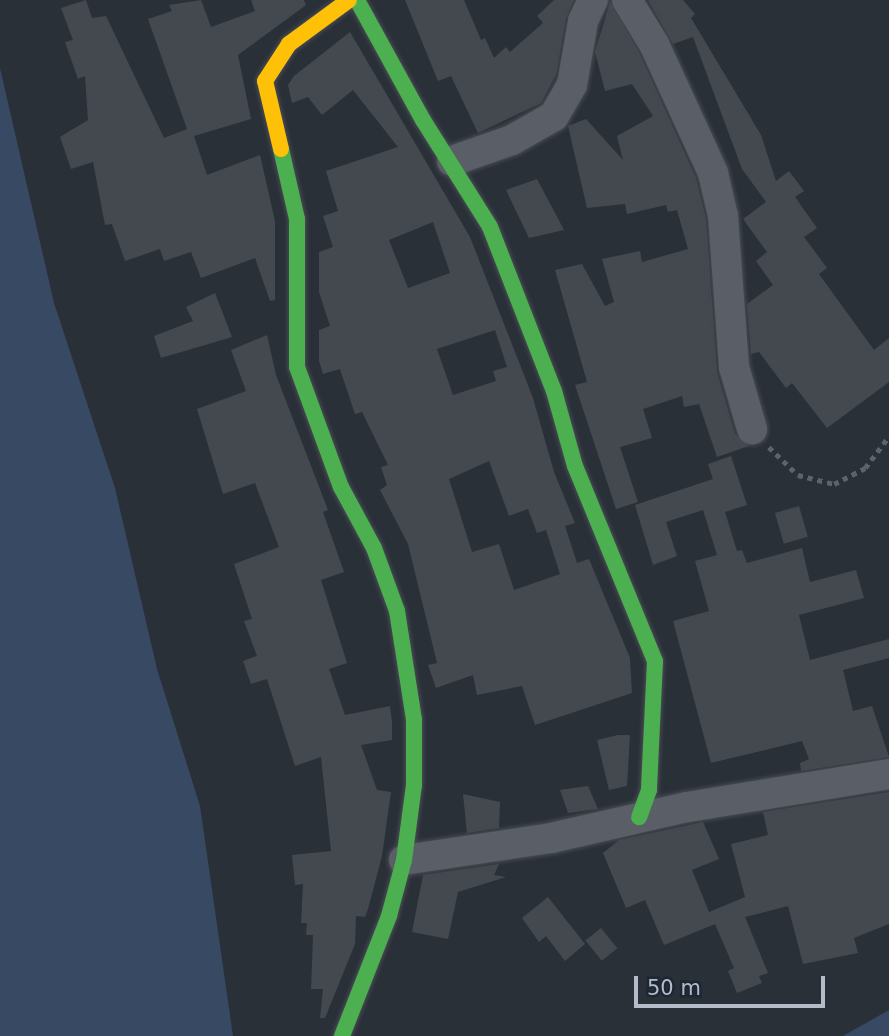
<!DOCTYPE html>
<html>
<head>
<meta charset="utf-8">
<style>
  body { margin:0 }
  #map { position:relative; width:889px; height:1036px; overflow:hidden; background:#2a3038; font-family:"DejaVu Sans",sans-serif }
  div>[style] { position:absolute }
  .water>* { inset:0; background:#384963 }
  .building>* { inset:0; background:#444950; transform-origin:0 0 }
  .path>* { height:4.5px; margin-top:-2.25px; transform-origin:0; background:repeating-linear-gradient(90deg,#5d636a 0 5px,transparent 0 10px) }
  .roads { filter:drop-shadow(0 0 2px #484c53) drop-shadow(0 0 2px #484c53) }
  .street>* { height:30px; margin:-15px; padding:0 15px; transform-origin:15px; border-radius:15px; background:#5a5e66 }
  .fast>* { height:16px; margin:-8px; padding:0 8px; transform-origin:8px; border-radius:8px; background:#4caf50 }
  .slow>* { height:16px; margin:-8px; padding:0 8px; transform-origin:8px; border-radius:8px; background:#ffc107 }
  span { translate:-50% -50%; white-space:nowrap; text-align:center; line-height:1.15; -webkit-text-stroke:5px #1d2633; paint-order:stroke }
  .scale { position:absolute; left:634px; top:976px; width:191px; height:32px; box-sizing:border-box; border:4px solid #b4bcc9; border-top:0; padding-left:9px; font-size:21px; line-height:24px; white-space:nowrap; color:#b4bcc9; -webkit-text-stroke:5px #1d2633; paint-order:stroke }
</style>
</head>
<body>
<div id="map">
  <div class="water">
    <i style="clip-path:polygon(0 68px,54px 303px,115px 488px,157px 669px,200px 806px,233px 1036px,0 1036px)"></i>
    <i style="clip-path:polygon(889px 1010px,889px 1036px,843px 1036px)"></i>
  </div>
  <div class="building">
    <i style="clip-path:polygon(86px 0,92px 18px,106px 16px,164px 138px,187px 129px,148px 19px,172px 11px,169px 5px,201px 0,211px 27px,255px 11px,251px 0,304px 0,306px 5px,238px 55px,251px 119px,194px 136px,207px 175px,260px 155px,275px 221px,275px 300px,270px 301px,255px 258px,201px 278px,191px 252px,164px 261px,160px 249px,125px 261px,112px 224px,105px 225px,93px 162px,71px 169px,60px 137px,88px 120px,85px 76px,78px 79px,65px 42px,73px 40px,61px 8px)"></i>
    <i style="clip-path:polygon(405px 0,464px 0,481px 40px,485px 38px,494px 58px,506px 47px,510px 52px,543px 23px,537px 16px,554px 0,574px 0,566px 18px,556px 75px,541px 103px,478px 133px,451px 76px,438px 81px)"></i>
    <i style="clip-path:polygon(648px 0,683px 0,695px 14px,691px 18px,761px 135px,776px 181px,789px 171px,804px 191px,795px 197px,817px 228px,804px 237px,827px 268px,819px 274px,874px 350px,889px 338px,889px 382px,827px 428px,792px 383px,786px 388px,759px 352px,751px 354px,747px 304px,773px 285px,756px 261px,767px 252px,743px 219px,766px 202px,742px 169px,693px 37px,673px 44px)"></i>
    <i style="clip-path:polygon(610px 2px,639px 52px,696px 178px,706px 219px,717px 372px,735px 434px,749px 446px,717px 457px,699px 404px,684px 407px,682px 396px,643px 409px,652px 438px,620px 447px,638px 502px,616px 509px,575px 385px,587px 382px,555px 270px,582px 264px,605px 306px,614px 302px,602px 259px,640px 251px,642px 262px,688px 249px,677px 210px,668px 212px,666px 205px,627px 214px,625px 204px,587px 208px,568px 126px,586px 119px,623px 160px,617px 136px,653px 116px,632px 84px,605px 91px,595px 52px)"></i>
    <i style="clip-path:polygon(evenodd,350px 32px,470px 237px,533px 398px,554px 472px,575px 523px,565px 526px,577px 563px,589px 559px,630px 658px,632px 693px,535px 725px,522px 686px,477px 695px,473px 675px,436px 688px,428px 665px,437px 663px,408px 544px,380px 490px,387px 485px,381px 467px,388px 465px,362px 412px,355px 414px,340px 369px,323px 374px,319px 361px,319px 330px,330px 326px,319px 292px,319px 252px,333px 247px,323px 216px,338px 211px,326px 171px,398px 147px,353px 90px,322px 115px,308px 97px,292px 103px,288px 85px,294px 76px,350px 32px,433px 222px,450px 273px,408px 288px,389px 240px,433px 222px,350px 32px,495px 330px,507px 367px,493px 371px,496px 381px,453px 395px,437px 349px,495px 330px,350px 32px,489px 461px,509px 516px,528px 509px,537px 533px,546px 530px,560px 574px,514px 590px,499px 544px,472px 552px,449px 479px,489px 461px)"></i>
    <i style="clip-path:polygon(537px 179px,564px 230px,529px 238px,506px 190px)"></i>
    <i style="clip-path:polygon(215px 293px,232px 337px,161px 358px,154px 336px,193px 321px,186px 307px)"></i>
    <i style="clip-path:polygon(267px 335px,276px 375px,328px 510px,323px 512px,344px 572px,321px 580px,347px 663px,329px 669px,345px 715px,390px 706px,392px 722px,392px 740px,361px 745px,377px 790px,391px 792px,382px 856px,368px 909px,365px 917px,356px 916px,355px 944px,325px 1018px,320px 1018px,323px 989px,311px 989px,313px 935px,306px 935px,307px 923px,301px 923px,303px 884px,295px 885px,292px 855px,331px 851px,321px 757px,295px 766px,267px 679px,251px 684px,243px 661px,257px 656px,244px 621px,252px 619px,234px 564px,279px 547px,255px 483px,223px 494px,197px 409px,246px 391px,231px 350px)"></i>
    <i style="clip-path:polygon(731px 456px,747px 505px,725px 512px,737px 551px,742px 550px,747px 563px,802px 548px,810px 582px,856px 570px,864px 598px,799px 615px,810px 660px,889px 639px,889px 658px,843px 670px,853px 711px,872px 706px,889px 757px,801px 771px,800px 763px,809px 759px,802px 741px,711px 763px,673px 621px,709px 611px,695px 561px,717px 555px,703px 510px,666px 522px,677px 556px,653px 565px,635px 505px,713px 479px,708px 464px)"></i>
    <i style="left:799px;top:506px;width:32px;height:25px;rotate:74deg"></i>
    <i style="clip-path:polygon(618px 735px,630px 735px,627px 786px,609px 790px,597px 740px)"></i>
    <i style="clip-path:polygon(588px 786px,598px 809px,568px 813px,560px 790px)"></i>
    <i style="clip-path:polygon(889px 792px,889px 924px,854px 938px,858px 953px,803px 964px,788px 906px,745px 917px,768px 973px,759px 976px,762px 983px,737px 993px,728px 971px,734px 968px,715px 924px,664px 945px,645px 900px,626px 908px,603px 853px,619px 840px,703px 822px,719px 859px,692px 870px,709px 912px,745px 897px,731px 844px,768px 835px,763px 812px)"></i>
    <i style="clip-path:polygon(463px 794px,500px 802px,499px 828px,467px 833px)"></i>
    <i style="clip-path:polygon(499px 864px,494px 875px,506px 877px,458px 892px,448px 939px,412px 932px,423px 875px)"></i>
    <i style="clip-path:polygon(548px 897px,585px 944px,565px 961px,546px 936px,539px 942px,522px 918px)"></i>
    <i style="left:601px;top:928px;width:26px;height:20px;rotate:51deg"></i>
  </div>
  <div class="path">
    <i style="left:769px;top:447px;width:40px;rotate:44deg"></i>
    <i style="left:798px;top:475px;width:37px;rotate:14deg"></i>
    <i style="left:834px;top:484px;width:35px;rotate:-27deg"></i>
    <i style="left:865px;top:468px;width:40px;rotate:-53deg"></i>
  </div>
  <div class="roads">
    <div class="street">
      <i style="left:627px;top:0;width:52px;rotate:58.5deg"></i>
      <i style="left:654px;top:44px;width:142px;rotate:65.4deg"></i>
      <i style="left:713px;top:173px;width:44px;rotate:76.9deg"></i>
      <i style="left:723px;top:216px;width:151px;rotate:85.8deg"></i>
      <i style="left:734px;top:367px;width:65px;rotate:73.8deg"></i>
      <i style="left:452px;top:161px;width:64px;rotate:-19.3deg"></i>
      <i style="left:512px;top:140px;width:48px;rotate:-29.7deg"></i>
      <i style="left:554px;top:116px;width:36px;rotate:-60deg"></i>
      <i style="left:572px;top:85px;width:65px;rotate:-80.2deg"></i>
      <i style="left:583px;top:21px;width:23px;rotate:-65deg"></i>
      <i style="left:404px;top:860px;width:149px;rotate:-8.5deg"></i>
      <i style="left:551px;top:838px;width:140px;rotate:-12.8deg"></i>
      <i style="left:688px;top:807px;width:204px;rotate:-9.3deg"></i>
    </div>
    <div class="fast">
      <i style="left:357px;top:0;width:137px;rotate:61.2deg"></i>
      <i style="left:423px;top:120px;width:126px;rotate:57.9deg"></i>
      <i style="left:490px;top:227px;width:176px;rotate:68.7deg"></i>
      <i style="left:554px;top:391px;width:78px;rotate:74.4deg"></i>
      <i style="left:575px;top:466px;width:211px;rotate:67.7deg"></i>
      <i style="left:655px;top:661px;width:129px;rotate:92.7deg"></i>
      <i style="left:649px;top:790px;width:29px;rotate:110deg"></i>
      <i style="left:281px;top:149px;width:72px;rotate:77.1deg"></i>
      <i style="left:297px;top:219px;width:148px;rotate:90deg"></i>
      <i style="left:297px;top:367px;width:128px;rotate:69.9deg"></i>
      <i style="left:341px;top:487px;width:69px;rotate:61.6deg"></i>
      <i style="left:374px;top:548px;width:67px;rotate:69.9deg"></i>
      <i style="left:397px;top:611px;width:110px;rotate:81.1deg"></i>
      <i style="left:414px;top:720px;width:65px;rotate:90deg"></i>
      <i style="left:414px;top:785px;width:76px;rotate:97.6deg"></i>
      <i style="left:404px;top:860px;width:58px;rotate:105deg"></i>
      <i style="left:389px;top:916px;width:129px;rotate:111.4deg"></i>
    </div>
    <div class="slow">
      <i style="left:281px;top:149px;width:70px;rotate:-103.2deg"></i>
      <i style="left:265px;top:81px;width:44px;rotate:-57deg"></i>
      <i style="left:289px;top:44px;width:74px;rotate:-36.3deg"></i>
    </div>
  </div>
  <div class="scale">50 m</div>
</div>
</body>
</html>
